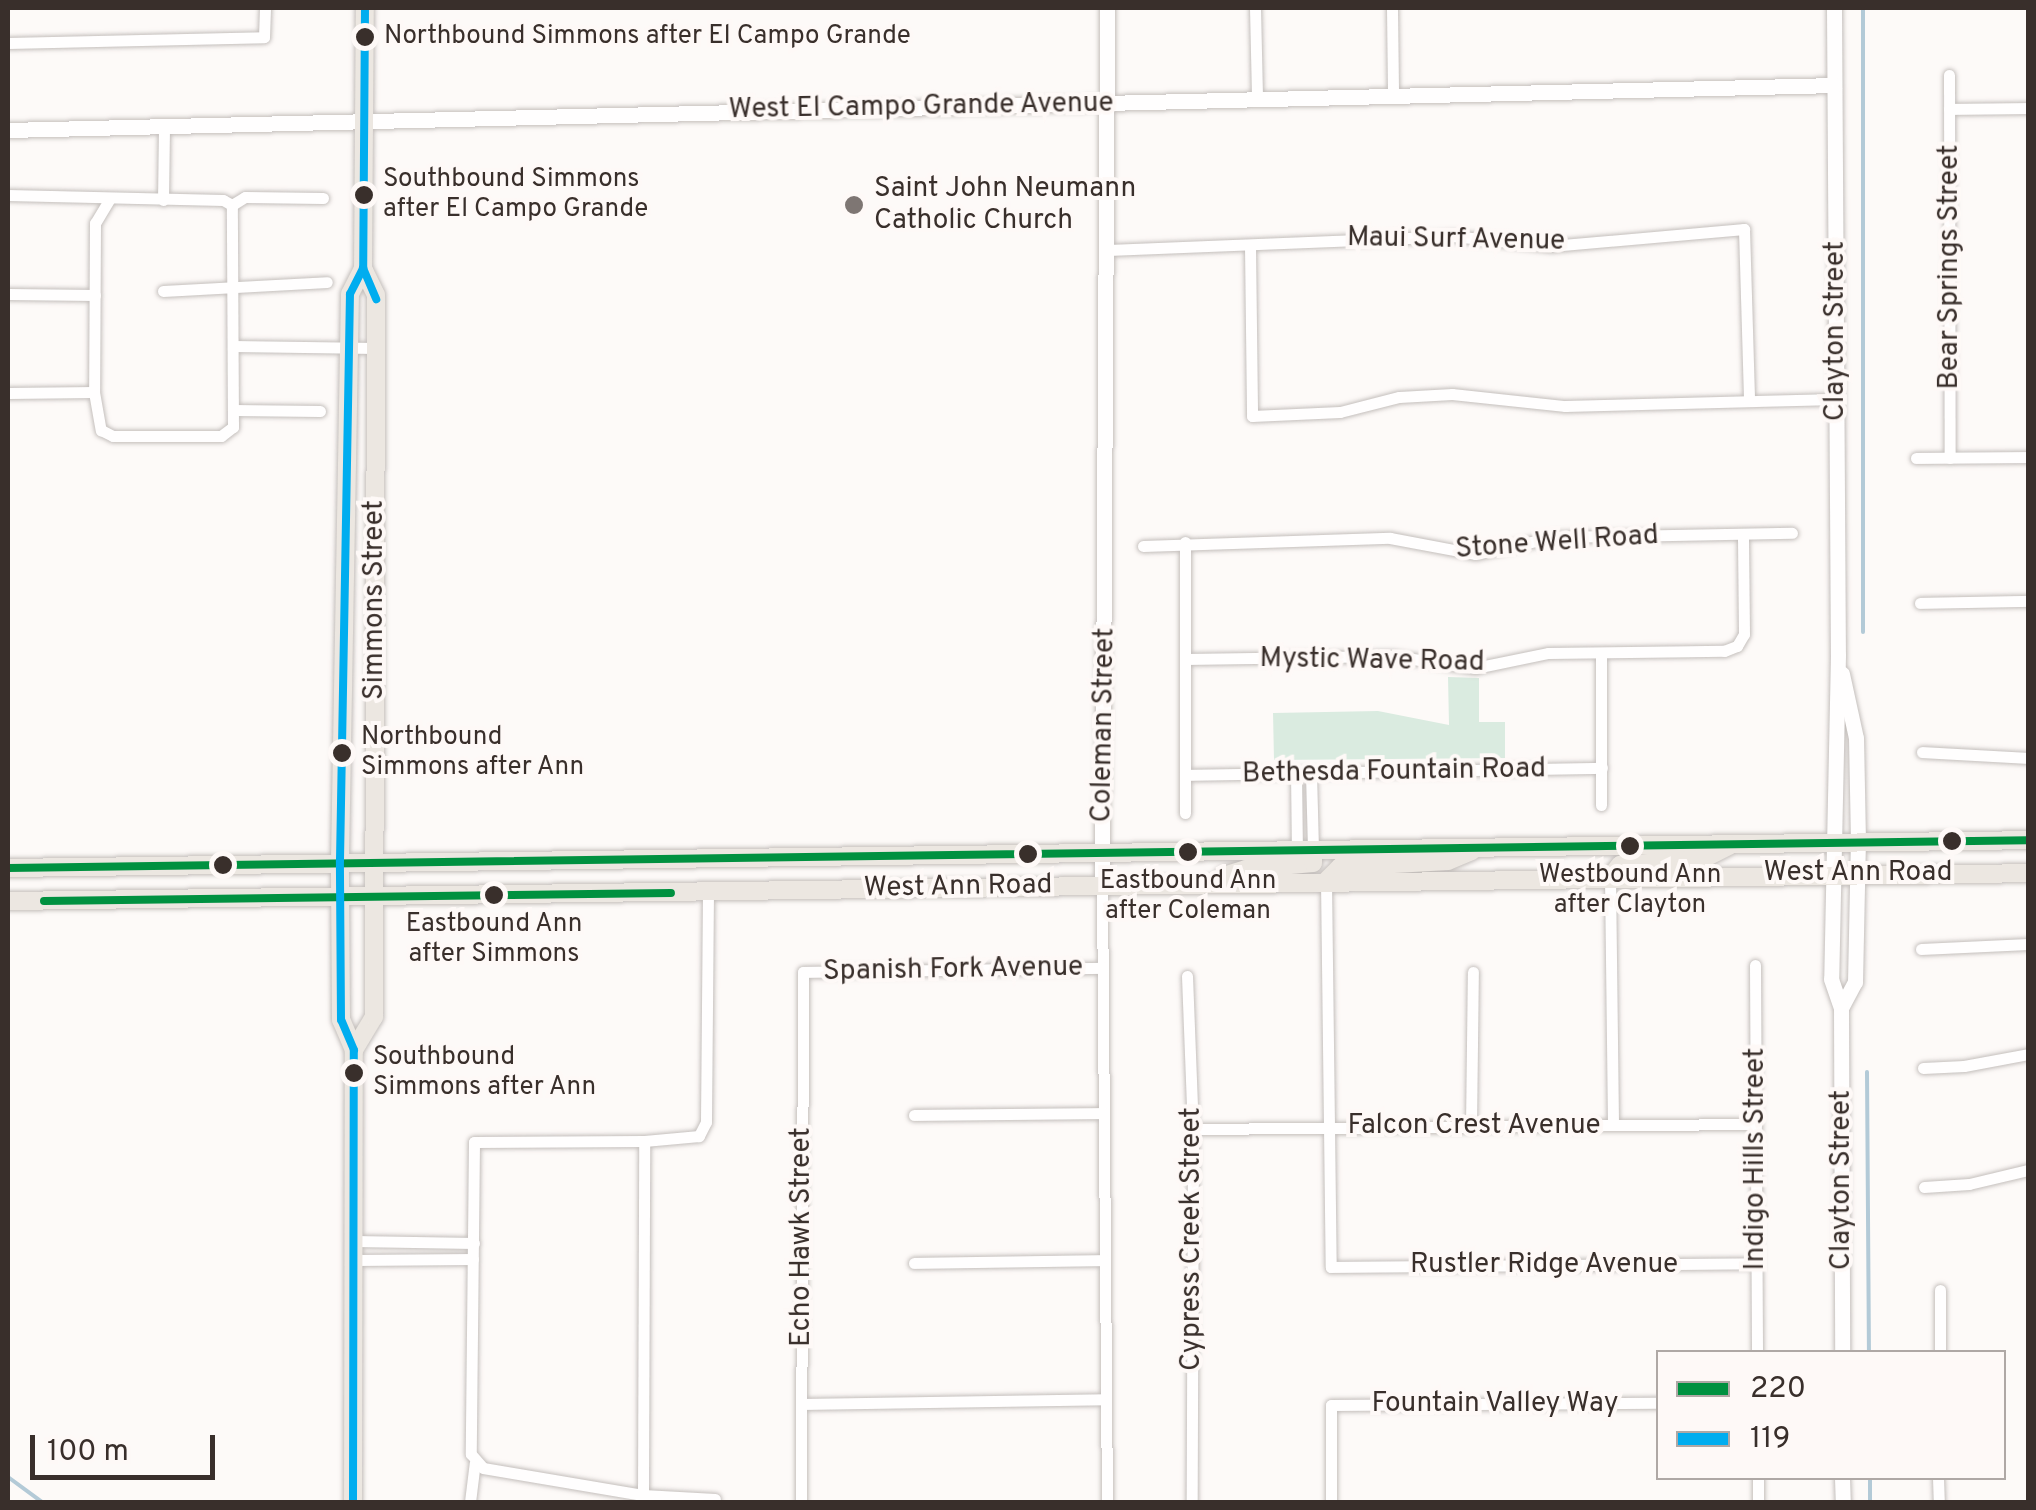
<!DOCTYPE html>
<html>
<head>
<meta charset="utf-8">
<style>
  body { margin:0 }
  #map { position:relative; width:2036px; height:1510px; overflow:hidden; background:#fdfaf8; font-family:Overpass,sans-serif }
  div>[style] { position:absolute }
  .green>* { inset:0; background:#daebe0 }
  .stream>* { height:4px; margin:-2px; padding:0 2px; transform-origin:2px; border-radius:2px; background:#b3cad7 }
  .roads { filter:drop-shadow(0 0 2px #c4bfbc) drop-shadow(0 0 2px #c4bfbc) }
  .minor>* { height:11px; margin:-5.5px; padding:0 5.5px; transform-origin:5.5px; border-radius:5.5px; background:#fffefe }
  .tertiary>* { height:15px; margin:-7.5px; padding:0 7.5px; transform-origin:7.5px; border-radius:7.5px; background:#fffefe }
  .primary>* { height:18px; margin:-9px; padding:0 9px; transform-origin:9px; border-radius:9px; background:#ece7e1 }
  .bus-1>* { height:8px; margin:-4px; padding:0 4px; transform-origin:4px; border-radius:4px; background:#009140 }
  .bus-2>* { height:8px; margin:-4px; padding:0 4px; transform-origin:4px; border-radius:4px; background:#00adef }
  .dots>* { width:28px; height:28px; translate:-50% -50%; box-sizing:border-box; border:5px solid #fef9f7; border-radius:50% }
  span { translate:-50% -50%; white-space:nowrap; text-align:center; line-height:1.15; -webkit-text-stroke:8px #fef9f7; paint-order:stroke }
  .bus-label { font-size:26px; color:#392f2b }
  .left { translate:0 -50%; text-align:left }
  .street-label { font-size:28px; color:#392f2b }
  .poi-label { font-size:28px; color:#392f2b }
  .frame { position:absolute; inset:0; border:10px solid #392f2b; pointer-events:none }
  .legend { position:absolute; left:1656px; top:1350px; width:350px; height:130px; box-sizing:border-box; background:#fef9f7; border:2px solid #afa8a5; margin:0; padding:12px 18px; list-style:none; font-size:30px; color:#392f2b }
  .legend li { display:flex; align-items:center; gap:20px; height:50px }
  .legend b { width:50px; border:2px solid #afa8a5 }
  .scale { position:absolute; left:30px; top:1435px; width:185px; height:45px; box-sizing:border-box; border:5px solid #392f2b; border-top:0; padding-left:12px; font-size:30px; line-height:35px; white-space:nowrap; color:#392f2b; -webkit-text-stroke:8px #fef9f7; paint-order:stroke }
</style>
</head>
<body>
<div id="map">
  <div class="green">
    <i style="clip-path:polygon(1448px 677px,1479px 678px,1479px 722px,1505px 722px,1505px 758px,1274px 760px,1273px 713px,1378px 711px,1449px 725px)"></i>
  </div>
  <div class="stream">
    <i style="left:1863px;top:8px;width:624px;rotate:90deg"></i>
    <i style="left:1867px;top:1072px;width:280px;rotate:89.6deg"></i>
    <i style="left:8px;top:1477px;width:42px;rotate:36.3deg"></i>
    <i style="left:1870px;top:1478px;width:24px;rotate:90deg"></i>
  </div>
  <div class="roads">
    <div class="minor">
      <i style="left:1255px;top:8px;width:91px;rotate:88.7deg"></i>
      <i style="left:1392px;top:8px;width:88px;rotate:89.3deg"></i>
      <i style="left:8px;top:43px;width:256px;rotate:-1.3deg"></i>
      <i style="left:264px;top:37px;width:29px;rotate:-88deg"></i>
      <i style="left:1949px;top:75px;width:383px;rotate:89.9deg"></i>
      <i style="left:1949px;top:109px;width:79px;rotate:-0.7deg"></i>
      <i style="left:8px;top:195px;width:215px;rotate:1.3deg"></i>
      <i style="left:223px;top:200px;width:10px;rotate:29deg"></i>
      <i style="left:109px;top:200px;width:27px;rotate:121deg"></i>
      <i style="left:95px;top:223px;width:169px;rotate:90.3deg"></i>
      <i style="left:94px;top:392px;width:39px;rotate:80deg"></i>
      <i style="left:101px;top:430px;width:13px;rotate:27deg"></i>
      <i style="left:113px;top:436px;width:108px"></i>
      <i style="left:221px;top:436px;width:15px;rotate:-37deg"></i>
      <i style="left:233px;top:427px;width:222px;rotate:-90.3deg"></i>
      <i style="left:163px;top:200px;width:74px;rotate:-89.2deg"></i>
      <i style="left:232px;top:205px;width:15px;rotate:-32deg"></i>
      <i style="left:245px;top:197px;width:78px;rotate:0.7deg"></i>
      <i style="left:1250px;top:246px;width:170px;rotate:89.3deg"></i>
      <i style="left:1252px;top:416px;width:88px;rotate:-2.6deg"></i>
      <i style="left:1340px;top:412px;width:61px;rotate:-14.3deg"></i>
      <i style="left:1399px;top:397px;width:53px;rotate:-3.2deg"></i>
      <i style="left:1452px;top:394px;width:114px;rotate:6.1deg"></i>
      <i style="left:1565px;top:406px;width:272px;rotate:-1.5deg"></i>
      <i style="left:1108px;top:250px;width:344px;rotate:-2.3deg"></i>
      <i style="left:1452px;top:236px;width:100px;rotate:5.8deg"></i>
      <i style="left:1551px;top:246px;width:194px;rotate:-5deg"></i>
      <i style="left:1744px;top:229px;width:172px;rotate:88.3deg"></i>
      <i style="left:163px;top:291px;width:164px;rotate:-3.1deg"></i>
      <i style="left:8px;top:294px;width:87px;rotate:0.7deg"></i>
      <i style="left:233px;top:346px;width:142px;rotate:0.8deg"></i>
      <i style="left:8px;top:393px;width:86px;rotate:-0.7deg"></i>
      <i style="left:233px;top:410px;width:87px;rotate:0.7deg"></i>
      <i style="left:1916px;top:458px;width:112px;rotate:-0.5deg"></i>
      <i style="left:1185px;top:542px;width:271px;rotate:90deg"></i>
      <i style="left:1143px;top:546px;width:247px;rotate:-1.9deg"></i>
      <i style="left:1390px;top:538px;width:86px;rotate:10.7deg"></i>
      <i style="left:1475px;top:554px;width:82px;rotate:-12deg"></i>
      <i style="left:1555px;top:537px;width:237px;rotate:-1deg"></i>
      <i style="left:1920px;top:603px;width:108px;rotate:-1.1deg"></i>
      <i style="left:1185px;top:659px;width:207px;rotate:-0.8deg"></i>
      <i style="left:1392px;top:656px;width:84px;rotate:8.2deg"></i>
      <i style="left:1475px;top:668px;width:75px;rotate:-11.6deg"></i>
      <i style="left:1548px;top:653px;width:176px;rotate:-0.7deg"></i>
      <i style="left:1724px;top:651px;width:14px;rotate:-21deg"></i>
      <i style="left:1737px;top:646px;width:14px;rotate:-60deg"></i>
      <i style="left:1744px;top:634px;width:100px;rotate:-90.6deg"></i>
      <i style="left:1922px;top:752px;width:106px;rotate:3.2deg"></i>
      <i style="left:1296px;top:773px;width:77px;rotate:89.3deg"></i>
      <i style="left:1311px;top:773px;width:77px;rotate:88.5deg"></i>
      <i style="left:1185px;top:775px;width:417px;rotate:-1deg"></i>
      <i style="left:1601px;top:805px;width:152px;rotate:-90deg"></i>
      <i style="left:1610px;top:877px;width:248px;rotate:89.3deg"></i>
      <i style="left:1326px;top:881px;width:386px;rotate:89.3deg"></i>
      <i style="left:1331px;top:1267px;width:426px;rotate:-0.5deg"></i>
      <i style="left:1102px;top:885px;width:617px;rotate:89.54deg"></i>
      <i style="left:708px;top:892px;width:230px;rotate:90.5deg"></i>
      <i style="left:706px;top:1122px;width:16px;rotate:117deg"></i>
      <i style="left:699px;top:1136px;width:55px;rotate:174.8deg"></i>
      <i style="left:644px;top:1141px;width:170px;rotate:179.7deg"></i>
      <i style="left:474px;top:1142px;width:312px;rotate:90.6deg"></i>
      <i style="left:471px;top:1454px;width:18px;rotate:49deg"></i>
      <i style="left:483px;top:1468px;width:162px;rotate:9.6deg"></i>
      <i style="left:643px;top:1495px;width:72px;rotate:3.2deg"></i>
      <i style="left:1921px;top:949px;width:107px;rotate:-2.7deg"></i>
      <i style="left:1755px;top:965px;width:387px;rotate:89.7deg"></i>
      <i style="left:1187px;top:976px;width:153px;rotate:87.8deg"></i>
      <i style="left:1193px;top:1129px;width:373px;rotate:90.2deg"></i>
      <i style="left:1923px;top:1068px;width:41px;rotate:-2.8deg"></i>
      <i style="left:1964px;top:1066px;width:65px;rotate:-10.6deg"></i>
      <i style="left:914px;top:1115px;width:190px;rotate:-0.6deg"></i>
      <i style="left:1471px;top:1126px;width:154px;rotate:-89.3deg"></i>
      <i style="left:1193px;top:1129px;width:563px;rotate:-0.51deg"></i>
      <i style="left:1924px;top:1187px;width:45px;rotate:-3.8deg"></i>
      <i style="left:1969px;top:1184px;width:61px;rotate:-13.3deg"></i>
      <i style="left:354px;top:1241px;width:120px;rotate:1deg"></i>
      <i style="left:355px;top:1260px;width:118px;rotate:-0.5deg"></i>
      <i style="left:914px;top:1263px;width:191px;rotate:-0.9deg"></i>
      <i style="left:1940px;top:1352px;width:62px;rotate:-90deg"></i>
      <i style="left:801px;top:1404px;width:305px;rotate:-0.9deg"></i>
      <i style="left:1758px;top:1478px;width:24px;rotate:90deg"></i>
      <i style="left:1938px;top:1478px;width:24px;rotate:88deg"></i>
      <i style="left:643px;top:1495px;width:354px;rotate:-89.8deg"></i>
      <i style="left:470px;top:1502px;width:39px;rotate:-83deg"></i>
      <i style="left:801px;top:1502px;width:530px;rotate:-89.78deg"></i>
      <i style="left:803px;top:972px;width:300px;rotate:-0.8deg"></i>
      <i style="left:1331px;top:1502px;width:97px;rotate:-90deg"></i>
      <i style="left:1331px;top:1405px;width:327px;rotate:-0.4deg"></i>
    </div>
    <div class="tertiary">
      <i style="left:1834px;top:8px;width:647px;rotate:89.65deg"></i>
      <i style="left:1838px;top:655px;width:324px;rotate:91.2deg"></i>
      <i style="left:1831px;top:979px;width:31px;rotate:71deg"></i>
      <i style="left:1841px;top:1008px;width:344px;rotate:89.8deg"></i>
      <i style="left:8px;top:130px;width:1827px;rotate:-1.41deg"></i>
      <i style="left:1102px;top:885px;width:877px;rotate:-89.67deg"></i>
      <i style="left:1841px;top:1008px;width:30px;rotate:-62deg"></i>
      <i style="left:1855px;top:982px;width:141px;rotate:-88.8deg"></i>
      <i style="left:1858px;top:841px;width:103px;rotate:-91.1deg"></i>
      <i style="left:1856px;top:738px;width:66px;rotate:-102.3deg"></i>
      <i style="left:1842px;top:1478px;width:24px;rotate:88deg"></i>
    </div>
    <div class="primary">
      <i style="left:8px;top:868px;width:2020px;rotate:-0.79deg"></i>
      <i style="left:1223px;top:876px;width:24px;rotate:-17deg"></i>
      <i style="left:1246px;top:869px;width:67px;rotate:-5.1deg"></i>
      <i style="left:1313px;top:863px;width:13px;rotate:-90deg"></i>
      <i style="left:1610px;top:877px;width:16px;rotate:-50deg"></i>
      <i style="left:1620px;top:865px;width:83px;rotate:-4.1deg"></i>
      <i style="left:1703px;top:859px;width:30px;rotate:-27deg"></i>
      <i style="left:1326px;top:881px;width:20px;rotate:-45deg"></i>
      <i style="left:1340px;top:867px;width:108px;rotate:-3.2deg"></i>
      <i style="left:1448px;top:861px;width:26px;rotate:-23deg"></i>
      <i style="left:8px;top:901px;width:2020px;rotate:-0.79deg"></i>
      <i style="left:354px;top:1050px;width:39px;rotate:-59deg"></i>
      <i style="left:374px;top:1017px;width:722px;rotate:-89.84deg"></i>
      <i style="left:376px;top:295px;width:30px;rotate:-116deg"></i>
      <i style="left:363px;top:268px;width:260px;rotate:-89.6deg"></i>
      <i style="left:353px;top:1502px;width:452px;rotate:-89.9deg"></i>
      <i style="left:354px;top:1050px;width:33px;rotate:-113deg"></i>
      <i style="left:341px;top:1020px;width:160px;rotate:-90.4deg"></i>
      <i style="left:340px;top:860px;width:566px;rotate:-88.99deg"></i>
      <i style="left:350px;top:294px;width:29px;rotate:-63deg"></i>
    </div>
  </div>
  <div class="bus-1">
    <i style="left:8px;top:868px;width:2020px;rotate:-0.79deg"></i>
    <i style="left:44px;top:901px;width:627px;rotate:-0.73deg"></i>
  </div>
  <div class="bus-2">
    <i style="left:365px;top:8px;width:260px;rotate:90.4deg"></i>
    <i style="left:363px;top:268px;width:34px;rotate:67deg"></i>
    <i style="left:353px;top:1502px;width:452px;rotate:-89.9deg"></i>
    <i style="left:354px;top:1050px;width:33px;rotate:-113deg"></i>
    <i style="left:341px;top:1020px;width:160px;rotate:-90.4deg"></i>
    <i style="left:340px;top:860px;width:566px;rotate:-88.99deg"></i>
    <i style="left:350px;top:294px;width:29px;rotate:-63deg"></i>
  </div>
  <div class="dots">
    <i style="left:365px;top:37px;background:#392f2b"></i>
    <i style="left:364px;top:195px;background:#392f2b"></i>
    <i style="left:854px;top:205px;background:#7e7673"></i>
    <i style="left:342px;top:753px;background:#392f2b"></i>
    <i style="left:1952px;top:841px;background:#392f2b"></i>
    <i style="left:1630px;top:846px;background:#392f2b"></i>
    <i style="left:1188px;top:852px;background:#392f2b"></i>
    <i style="left:1028px;top:854px;background:#392f2b"></i>
    <i style="left:223px;top:865px;background:#392f2b"></i>
    <i style="left:494px;top:895px;background:#392f2b"></i>
    <i style="left:354px;top:1073px;background:#392f2b"></i>
  </div>
  <div class="bus-label">
    <span class="left" style="left:384px;top:37px">Northbound Simmons after El Campo Grande</span>
    <span class="left" style="left:383px;top:195px">Southbound Simmons<br>after El Campo Grande</span>
    <span class="left" style="left:361px;top:753px">Northbound<br>Simmons after Ann</span>
    <span style="left:1630px;top:891px">Westbound Ann<br>after Clayton</span>
    <span style="left:1188px;top:897px">Eastbound Ann<br>after Coleman</span>
    <span style="left:494px;top:940px">Eastbound Ann<br>after Simmons</span>
    <span class="left" style="left:373px;top:1073px">Southbound<br>Simmons after Ann</span>
  </div>
  <div class="street-label">
    <span style="left:921px;top:107px;rotate:-1deg">West El Campo Grande Avenue</span>
    <span style="left:1456px;top:240px;rotate:1deg">Maui Surf Avenue</span>
    <span style="left:1950px;top:267px;rotate:-90deg">Bear Springs Street</span>
    <span style="left:1836px;top:331px;rotate:-90deg">Clayton Street</span>
    <span style="left:1557px;top:543px;rotate:-4deg">Stone Well Road</span>
    <span style="left:375px;top:600px;rotate:-90deg">Simmons Street</span>
    <span style="left:1372px;top:661px;rotate:1deg">Mystic Wave Road</span>
    <span style="left:1104px;top:725px;rotate:-89deg">Coleman Street</span>
    <span style="left:1394px;top:772px;rotate:-1deg">Bethesda Fountain Road</span>
    <span style="left:1858px;top:873px">West Ann Road</span>
    <span style="left:958px;top:887px;rotate:-1deg">West Ann Road</span>
    <span style="left:953px;top:970px;rotate:-1deg">Spanish Fork Avenue</span>
    <span style="left:1474px;top:1126px">Falcon Crest Avenue</span>
    <span style="left:1756px;top:1159px;rotate:-90deg">Indigo Hills Street</span>
    <span style="left:1842px;top:1180px;rotate:-90deg">Clayton Street</span>
    <span style="left:802px;top:1237px;rotate:-90deg">Echo Hawk Street</span>
    <span style="left:1192px;top:1239px;rotate:-90deg">Cypress Creek Street</span>
    <span style="left:1544px;top:1265px">Rustler Ridge Avenue</span>
    <span style="left:1495px;top:1404px">Fountain Valley Way</span>
  </div>
  <div class="poi-label">
    <span class="left" style="left:874px;top:205px">Saint John Neumann<br>Catholic Church</span>
  </div>
  <div class="frame"></div>
  <ul class="legend">
  <li><b style="height:12px;background:#009140"></b>220</li>
  <li><b style="height:12px;background:#00adef"></b>119</li>
  </ul>
  <div class="scale">100 m</div>
</div>
</body>
</html>
